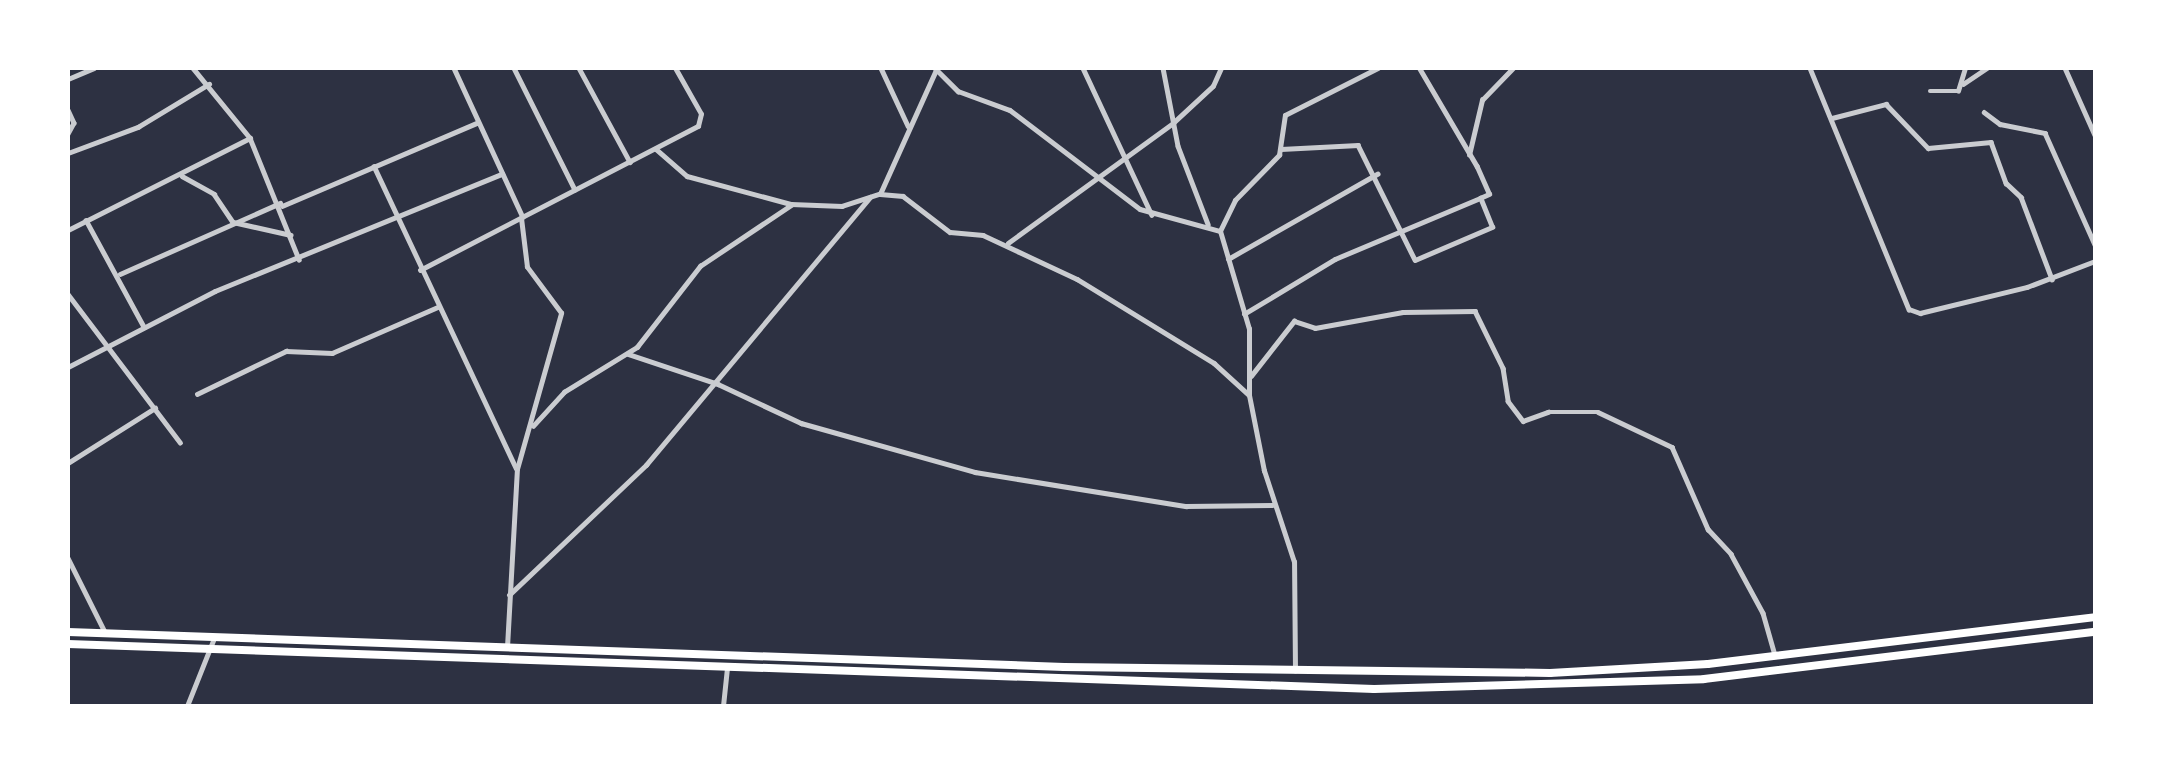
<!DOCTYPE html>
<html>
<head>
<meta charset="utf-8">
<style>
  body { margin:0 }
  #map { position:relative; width:2163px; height:774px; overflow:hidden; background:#2d3142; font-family:Poppins,sans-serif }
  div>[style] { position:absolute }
  .minor>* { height:4.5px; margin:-2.25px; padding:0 2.25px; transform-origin:2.25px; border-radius:2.25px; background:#caccd0 }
  .primary>* { height:8px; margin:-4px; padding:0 4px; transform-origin:4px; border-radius:4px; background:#fff }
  span { translate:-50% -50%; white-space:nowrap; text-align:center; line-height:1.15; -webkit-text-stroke:5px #fff; paint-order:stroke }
  .frame { position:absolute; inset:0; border:70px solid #fff; pointer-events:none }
</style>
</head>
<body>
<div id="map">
  <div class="minor">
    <i style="left:193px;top:68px;width:90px;rotate:50.8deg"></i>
    <i style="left:250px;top:138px;width:131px;rotate:68deg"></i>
    <i style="left:454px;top:68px;width:164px;rotate:65.2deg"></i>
    <i style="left:514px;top:68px;width:136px;rotate:63.4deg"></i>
    <i style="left:579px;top:68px;width:107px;rotate:61.5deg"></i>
    <i style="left:881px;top:68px;width:64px;rotate:65deg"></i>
    <i style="left:935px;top:68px;width:33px;rotate:45deg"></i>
    <i style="left:958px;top:91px;width:55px;rotate:20.1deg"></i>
    <i style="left:1010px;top:110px;width:163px;rotate:37.3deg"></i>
    <i style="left:1140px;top:209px;width:83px;rotate:15.4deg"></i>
    <i style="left:1083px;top:68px;width:162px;rotate:64.9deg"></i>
    <i style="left:1163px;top:68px;width:79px;rotate:79.1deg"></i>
    <i style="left:1178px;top:146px;width:84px;rotate:69deg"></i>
    <i style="left:1810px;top:68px;width:261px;rotate:67.7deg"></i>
    <i style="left:1909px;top:309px;width:12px;rotate:20deg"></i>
    <i style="left:1920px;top:313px;width:110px;rotate:-13.7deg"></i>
    <i style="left:2027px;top:287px;width:73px;rotate:-20.9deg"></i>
    <i style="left:2065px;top:68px;width:73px;rotate:65.9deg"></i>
    <i style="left:68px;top:79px;width:28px;rotate:-23deg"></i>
    <i style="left:1963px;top:84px;width:29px;rotate:-34deg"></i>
    <i style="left:1930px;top:91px;width:28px"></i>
    <i style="left:1958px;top:91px;width:24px;rotate:-73deg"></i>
    <i style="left:68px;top:110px;width:14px;rotate:65deg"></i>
    <i style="left:74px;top:123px;width:13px;rotate:119deg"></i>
    <i style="left:1984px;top:112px;width:20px;rotate:37deg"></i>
    <i style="left:2000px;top:124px;width:46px;rotate:11.3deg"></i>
    <i style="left:2045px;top:133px;width:123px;rotate:65.9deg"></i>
    <i style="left:1832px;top:118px;width:56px;rotate:-14.5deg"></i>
    <i style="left:1886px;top:104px;width:61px;rotate:46.3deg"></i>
    <i style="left:1928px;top:148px;width:63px;rotate:-5.4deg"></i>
    <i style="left:1991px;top:142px;width:44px;rotate:69.9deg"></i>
    <i style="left:2006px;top:183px;width:21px;rotate:43deg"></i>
    <i style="left:2021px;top:197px;width:88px;rotate:69.3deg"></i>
    <i style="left:656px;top:149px;width:41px;rotate:41.1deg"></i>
    <i style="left:687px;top:176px;width:108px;rotate:15.1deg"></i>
    <i style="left:791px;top:204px;width:51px;rotate:2.2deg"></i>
    <i style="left:842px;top:206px;width:40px;rotate:-18deg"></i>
    <i style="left:880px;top:194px;width:23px;rotate:5deg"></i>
    <i style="left:903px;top:196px;width:59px;rotate:37.5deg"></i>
    <i style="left:950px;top:232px;width:33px;rotate:5deg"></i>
    <i style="left:983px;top:235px;width:104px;rotate:25.1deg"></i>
    <i style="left:1077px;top:279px;width:161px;rotate:31.5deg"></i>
    <i style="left:1214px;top:363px;width:47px;rotate:42.4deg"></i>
    <i style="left:1281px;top:149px;width:77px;rotate:-3deg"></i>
    <i style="left:1358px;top:145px;width:128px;rotate:63.6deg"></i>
    <i style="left:1415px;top:260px;width:84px;rotate:-23.2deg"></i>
    <i style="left:1492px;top:227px;width:31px;rotate:-112deg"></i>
    <i style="left:1480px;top:198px;width:10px;rotate:-24deg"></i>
    <i style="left:1489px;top:194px;width:30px;rotate:-114deg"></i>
    <i style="left:1477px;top:167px;width:115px;rotate:-120.4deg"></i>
    <i style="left:68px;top:153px;width:75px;rotate:-20.4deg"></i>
    <i style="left:138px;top:127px;width:83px;rotate:-31.2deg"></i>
    <i style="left:1469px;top:155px;width:57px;rotate:-76.7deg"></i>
    <i style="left:1482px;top:100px;width:45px;rotate:-45.9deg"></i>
    <i style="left:374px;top:166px;width:334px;rotate:64.8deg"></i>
    <i style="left:182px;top:176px;width:37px;rotate:29deg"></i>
    <i style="left:214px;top:194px;width:34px;rotate:56deg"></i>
    <i style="left:233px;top:222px;width:59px;rotate:12.6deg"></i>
    <i style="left:880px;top:194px;width:138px;rotate:-65.7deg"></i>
    <i style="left:282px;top:206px;width:212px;rotate:-23.1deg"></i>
    <i style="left:86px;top:220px;width:122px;rotate:61.5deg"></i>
    <i style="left:68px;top:230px;width:204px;rotate:-26.8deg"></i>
    <i style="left:1008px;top:243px;width:204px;rotate:-36deg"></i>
    <i style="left:1173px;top:123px;width:54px;rotate:-42.8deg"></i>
    <i style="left:1213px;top:86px;width:20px;rotate:-66deg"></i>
    <i style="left:1228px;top:259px;width:172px;rotate:-29.7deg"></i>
    <i style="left:420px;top:270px;width:313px;rotate:-27.4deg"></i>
    <i style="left:698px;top:126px;width:12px;rotate:-76deg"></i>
    <i style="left:701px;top:114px;width:53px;rotate:-119.5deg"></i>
    <i style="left:120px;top:274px;width:175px;rotate:-23.9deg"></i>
    <i style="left:68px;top:294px;width:186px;rotate:52.9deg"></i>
    <i style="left:1244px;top:314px;width:106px;rotate:-31.1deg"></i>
    <i style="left:1335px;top:259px;width:157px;rotate:-22.8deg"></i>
    <i style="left:628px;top:354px;width:95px;rotate:18.4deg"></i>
    <i style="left:718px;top:384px;width:92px;rotate:25.2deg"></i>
    <i style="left:801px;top:423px;width:181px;rotate:15.7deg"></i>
    <i style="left:975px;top:472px;width:214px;rotate:9.2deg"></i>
    <i style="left:1186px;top:506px;width:86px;rotate:-0.7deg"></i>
    <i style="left:68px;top:367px;width:165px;rotate:-27.3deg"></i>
    <i style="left:215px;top:291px;width:310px;rotate:-22.2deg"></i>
    <i style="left:1251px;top:376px;width:70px;rotate:-52deg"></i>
    <i style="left:1294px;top:321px;width:22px;rotate:18deg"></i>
    <i style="left:1315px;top:328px;width:89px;rotate:-10.3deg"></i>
    <i style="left:1403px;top:312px;width:72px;rotate:-0.8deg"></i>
    <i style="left:1475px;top:311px;width:64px;rotate:63.8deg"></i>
    <i style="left:1503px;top:368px;width:33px;rotate:81deg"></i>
    <i style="left:1508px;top:401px;width:25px;rotate:53deg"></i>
    <i style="left:1523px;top:421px;width:27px;rotate:-20deg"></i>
    <i style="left:1548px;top:412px;width:50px"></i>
    <i style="left:1598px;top:412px;width:82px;rotate:25.3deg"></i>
    <i style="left:1672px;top:447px;width:90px;rotate:66.3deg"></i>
    <i style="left:1708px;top:529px;width:34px;rotate:47deg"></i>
    <i style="left:1731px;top:554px;width:67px;rotate:61.5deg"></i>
    <i style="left:1763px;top:613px;width:44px;rotate:74.1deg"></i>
    <i style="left:197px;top:394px;width:99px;rotate:-25.8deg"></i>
    <i style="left:286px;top:351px;width:46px;rotate:2.5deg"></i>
    <i style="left:332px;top:353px;width:116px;rotate:-23.5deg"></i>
    <i style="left:533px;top:426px;width:46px;rotate:-47.6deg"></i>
    <i style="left:564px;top:392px;width:86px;rotate:-31.7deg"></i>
    <i style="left:637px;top:347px;width:103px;rotate:-52.1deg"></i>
    <i style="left:700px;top:266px;width:110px;rotate:-33.8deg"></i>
    <i style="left:68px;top:463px;width:103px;rotate:-32.3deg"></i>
    <i style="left:68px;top:558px;width:83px;rotate:63.4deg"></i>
    <i style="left:509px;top:595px;width:189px;rotate:-43.5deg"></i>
    <i style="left:646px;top:465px;width:349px;rotate:-50.1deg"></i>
    <i style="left:507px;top:647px;width:178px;rotate:-86.8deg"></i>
    <i style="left:517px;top:469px;width:162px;rotate:-74.2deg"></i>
    <i style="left:561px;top:313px;width:57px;rotate:-126.5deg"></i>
    <i style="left:527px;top:267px;width:49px;rotate:-97deg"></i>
    <i style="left:1295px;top:671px;width:109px;rotate:-90.5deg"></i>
    <i style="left:1294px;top:562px;width:96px;rotate:-108.2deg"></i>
    <i style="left:1264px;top:471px;width:77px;rotate:-101.2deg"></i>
    <i style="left:1249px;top:395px;width:66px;rotate:-90deg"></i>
    <i style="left:1249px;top:329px;width:102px;rotate:-106.5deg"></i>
    <i style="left:1220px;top:231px;width:34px;rotate:-64deg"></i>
    <i style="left:1235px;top:200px;width:63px;rotate:-45.6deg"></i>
    <i style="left:1279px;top:155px;width:40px;rotate:-81.5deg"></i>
    <i style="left:1285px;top:115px;width:104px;rotate:-26.8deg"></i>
    <i style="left:187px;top:706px;width:73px;rotate:-68.3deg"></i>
    <i style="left:723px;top:706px;width:38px;rotate:-84deg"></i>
  </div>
  <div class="primary">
    <i style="left:68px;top:632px;width:997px;rotate:2.01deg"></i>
    <i style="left:1064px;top:667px;width:486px;rotate:0.7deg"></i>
    <i style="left:1550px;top:673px;width:158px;rotate:-3.3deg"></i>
    <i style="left:1708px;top:664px;width:390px;rotate:-6.9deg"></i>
    <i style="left:68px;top:644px;width:1307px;rotate:1.97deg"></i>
    <i style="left:1374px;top:689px;width:330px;rotate:-1.7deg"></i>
    <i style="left:1704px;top:679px;width:394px;rotate:-6.9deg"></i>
  </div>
  <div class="frame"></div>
</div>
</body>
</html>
